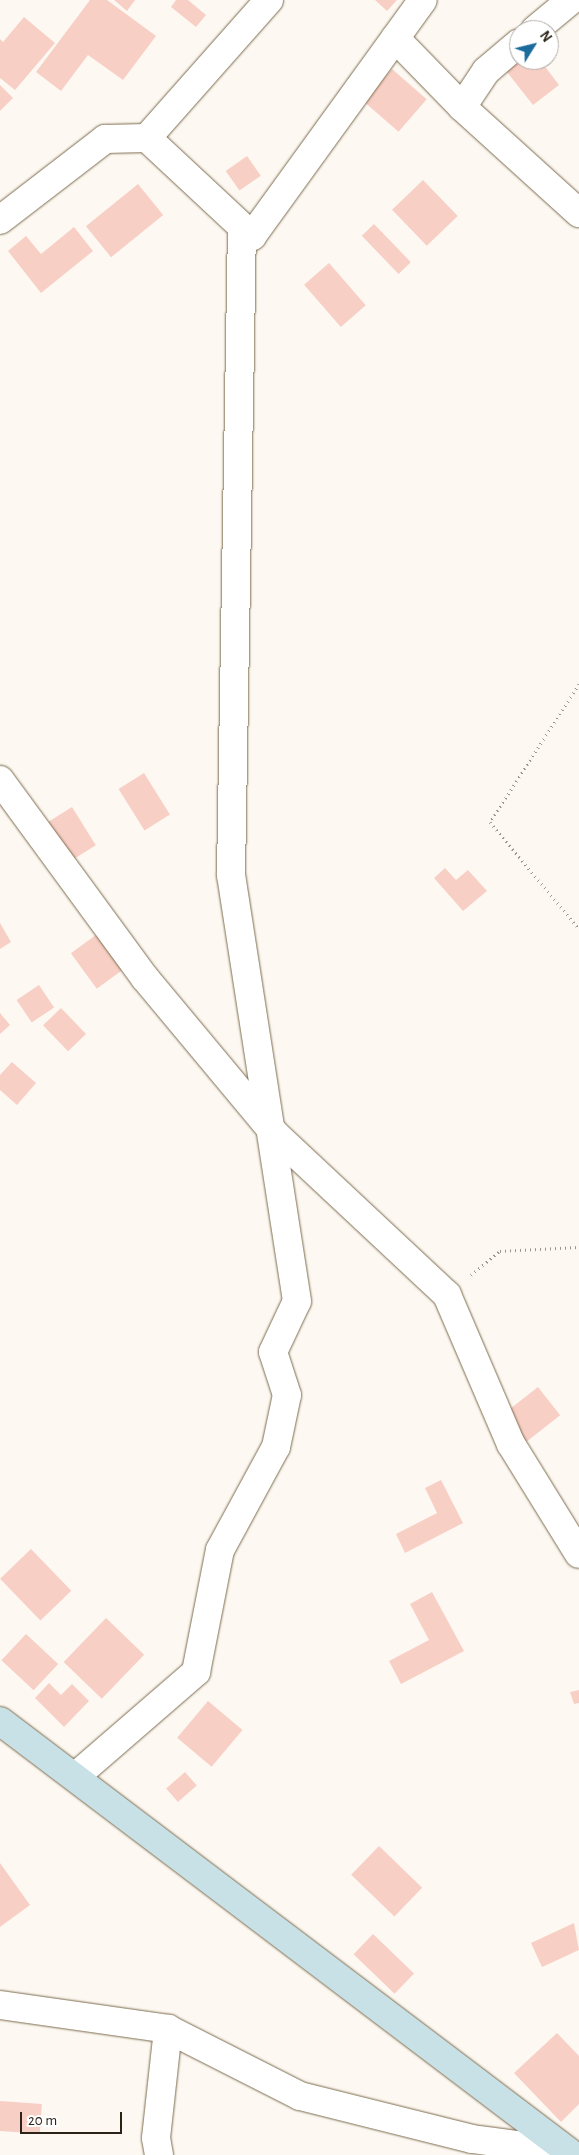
<!DOCTYPE html>
<html>
<head>
<meta charset="utf-8">
<style>
  body { margin:0 }
  #map { position:relative; width:579px; height:2155px; overflow:hidden; background:#fdf9f2; font-family:"Alegreya Sans",sans-serif }
  div>[style] { position:absolute }
  .building>* { inset:0; background:#f8cfc5; transform-origin:0 0 }
  .path>* { height:3px; margin-top:-1.5px; transform-origin:0; background:repeating-linear-gradient(90deg,#9b958c 0 1px,transparent 0 5px) }
  .roads { filter:drop-shadow(0 0 1px #7d6b4e) drop-shadow(0 0 1px #7d6b4e) }
  .street>* { height:28px; margin:-14px; padding:0 14px; transform-origin:14px; border-radius:14px; background:#fff }
  .secondary>* { height:28px; margin:-14px; padding:0 14px; transform-origin:14px; border-radius:14px; background:#c8e1e7 }
  span { translate:-50% -50%; white-space:nowrap; text-align:center; line-height:1.15; -webkit-text-stroke:4px #fff; paint-order:stroke }
  .north { position:absolute; left:509px; top:20px; width:50px; height:50px; box-sizing:border-box; background:#fff; border:1px solid #aaa7a2; border-radius:50%; rotate:54deg; font-size:14px; font-weight:700; line-height:20px; text-align:center; color:#2b2317 }
  .north::after { content:''; display:block; margin:auto; width:18px; height:22px; background:#1b6b9d; clip-path:polygon(50% 0,100% 100%,50% 72%,0 100%) }
  .scale { position:absolute; left:20px; top:2112px; width:102px; height:22px; box-sizing:border-box; border:2px solid #2b2317; border-top:0; padding-left:6px; font-size:15px; line-height:18px; white-space:nowrap; color:#2b2317; -webkit-text-stroke:4px #fff; paint-order:stroke }
</style>
</head>
<body>
<div id="map">
  <div class="building">
    <i style="clip-path:polygon(90px 0,107px 0,156px 36px,123px 80px,88px 55px,61px 91px,36px 72px)"></i>
    <i style="clip-path:polygon(114px 0,135px 0,127px 11px)"></i>
    <i style="clip-path:polygon(176px 0,188px 0,206px 15px,196px 27px,171px 7px)"></i>
    <i style="clip-path:polygon(375px 0,397px 0,387px 11px)"></i>
    <i style="clip-path:polygon(24px 17px,55px 43px,15px 90px,0 78px,0 39px,3px 42px)"></i>
    <i style="clip-path:polygon(519px 60px,540px 60px,559px 85px,533px 105px,503px 67px)"></i>
    <i style="left:392px;top:69px;width:46px;height:43px;rotate:41deg"></i>
    <i style="clip-path:polygon(0 85px,13px 98px,0 111px)"></i>
    <i style="left:247px;top:156px;width:24px;height:26px;rotate:55deg"></i>
    <i style="left:423px;top:180px;width:50px;height:43px;rotate:46deg"></i>
    <i style="left:138px;top:184px;width:40px;height:67px;rotate:51deg"></i>
    <i style="left:374px;top:224px;width:53px;height:17px;rotate:46deg"></i>
    <i style="clip-path:polygon(74px 227px,93px 251px,41px 293px,8px 251px,26px 236px,41px 254px)"></i>
    <i style="left:329px;top:263px;width:56px;height:33px;rotate:49deg"></i>
    <i style="left:144px;top:773px;width:49px;height:30px;rotate:58deg"></i>
    <i style="left:72px;top:807px;width:45px;height:30px;rotate:58deg"></i>
    <i style="clip-path:polygon(445px 868px,456px 880px,468px 870px,487px 891px,463px 911px,434px 878px)"></i>
    <i style="clip-path:polygon(0 923px,11px 942px,0 949px)"></i>
    <i style="left:100px;top:932px;width:44px;height:36px;rotate:54deg"></i>
    <i style="left:39px;top:985px;width:27px;height:27px;rotate:56deg"></i>
    <i style="left:61px;top:1008px;width:36px;height:25px;rotate:46deg"></i>
    <i style="clip-path:polygon(0 1013px,10px 1025px,0 1034px)"></i>
    <i style="clip-path:polygon(12px 1062px,36px 1083px,17px 1105px,0 1090px,0 1075px)"></i>
    <i style="left:538px;top:1387px;width:36px;height:44px;rotate:52deg"></i>
    <i style="clip-path:polygon(441px 1480px,463px 1523px,405px 1553px,396px 1534px,437px 1513px,425px 1488px)"></i>
    <i style="left:31px;top:1549px;width:58px;height:43px;rotate:46deg"></i>
    <i style="clip-path:polygon(432px 1592px,464px 1651px,401px 1684px,389px 1661px,429px 1640px,410px 1604px)"></i>
    <i style="left:106px;top:1618px;width:53px;height:61px;rotate:44deg"></i>
    <i style="left:26px;top:1634px;width:44px;height:36px;rotate:43deg"></i>
    <i style="clip-path:polygon(49px 1683px,61px 1695px,72px 1684px,89px 1701px,64px 1727px,35px 1698px)"></i>
    <i style="clip-path:polygon(579px 1690px,579px 1703px,574px 1704px,570px 1692px)"></i>
    <i style="left:208px;top:1701px;width:45px;height:48px;rotate:40deg"></i>
    <i style="left:185px;top:1772px;width:18px;height:25px;rotate:49deg"></i>
    <i style="left:379px;top:1846px;width:60px;height:40px;rotate:44deg"></i>
    <i style="clip-path:polygon(0 1863px,30px 1905px,0 1927px)"></i>
    <i style="clip-path:polygon(574px 1923px,579px 1950px,542px 1967px,531px 1943px)"></i>
    <i style="left:373px;top:1934px;width:57px;height:28px;rotate:44deg"></i>
    <i style="clip-path:polygon(557px 2033px,579px 2056px,579px 2104px,561px 2122px,514px 2073px)"></i>
    <i style="left:0;top:2101px;width:42px;height:30px;rotate:4deg"></i>
  </div>
  <div class="path">
    <i style="left:579px;top:684px;width:164px;rotate:122.8deg"></i>
    <i style="left:490px;top:822px;width:139px;rotate:50.2deg"></i>
    <i style="left:471px;top:1275px;width:38px;rotate:-40deg"></i>
    <i style="left:500px;top:1251px;width:79px;rotate:-2.9deg"></i>
  </div>
  <div class="roads">
    <div class="street">
      <i style="left:269px;top:0;width:184px;rotate:131.5deg"></i>
      <i style="left:147px;top:138px;width:144px;rotate:43deg"></i>
      <i style="left:252px;top:236px;width:291px;rotate:-54.1deg"></i>
      <i style="left:535px;top:30px;width:47px;rotate:-39.8deg"></i>
      <i style="left:395px;top:38px;width:96px;rotate:45.8deg"></i>
      <i style="left:462px;top:107px;width:158px;rotate:42.2deg"></i>
      <i style="left:462px;top:107px;width:43px;rotate:-56.3deg"></i>
      <i style="left:486px;top:71px;width:43px;rotate:-40.3deg"></i>
      <i style="left:0;top:220px;width:133px;rotate:-37.6deg"></i>
      <i style="left:105px;top:139px;width:42px;rotate:-1.4deg"></i>
      <i style="left:0;top:780px;width:245px;rotate:53.8deg"></i>
      <i style="left:145px;top:978px;width:202px;rotate:50.2deg"></i>
      <i style="left:274px;top:1133px;width:237px;rotate:43.1deg"></i>
      <i style="left:447px;top:1295px;width:162px;rotate:66.8deg"></i>
      <i style="left:511px;top:1444px;width:129px;rotate:58.3deg"></i>
      <i style="left:76px;top:1776px;width:159px;rotate:-40.9deg"></i>
      <i style="left:196px;top:1672px;width:124px;rotate:-78.9deg"></i>
      <i style="left:220px;top:1550px;width:117px;rotate:-61.5deg"></i>
      <i style="left:276px;top:1447px;width:53px;rotate:-78.1deg"></i>
      <i style="left:287px;top:1395px;width:45px;rotate:-108deg"></i>
      <i style="left:273px;top:1352px;width:56px;rotate:-64.8deg"></i>
      <i style="left:297px;top:1301px;width:431px;rotate:-98.8deg"></i>
      <i style="left:231px;top:875px;width:648px;rotate:-89.03deg"></i>
      <i style="left:0;top:2005px;width:170px;rotate:8.1deg"></i>
      <i style="left:168px;top:2029px;width:148px;rotate:26.9deg"></i>
      <i style="left:300px;top:2096px;width:177px;rotate:14deg"></i>
      <i style="left:472px;top:2139px;width:97px;rotate:7.7deg"></i>
      <i style="left:159px;top:2155px;width:17px;rotate:-100deg"></i>
      <i style="left:156px;top:2138px;width:110px;rotate:-83.7deg"></i>
    </div>
    <div class="secondary">
      <i style="left:0;top:1721px;width:719px;rotate:37.14deg"></i>
    </div>
  </div>
  <div class="north">N</div>
  <div class="scale">20 m</div>
</div>
</body>
</html>
